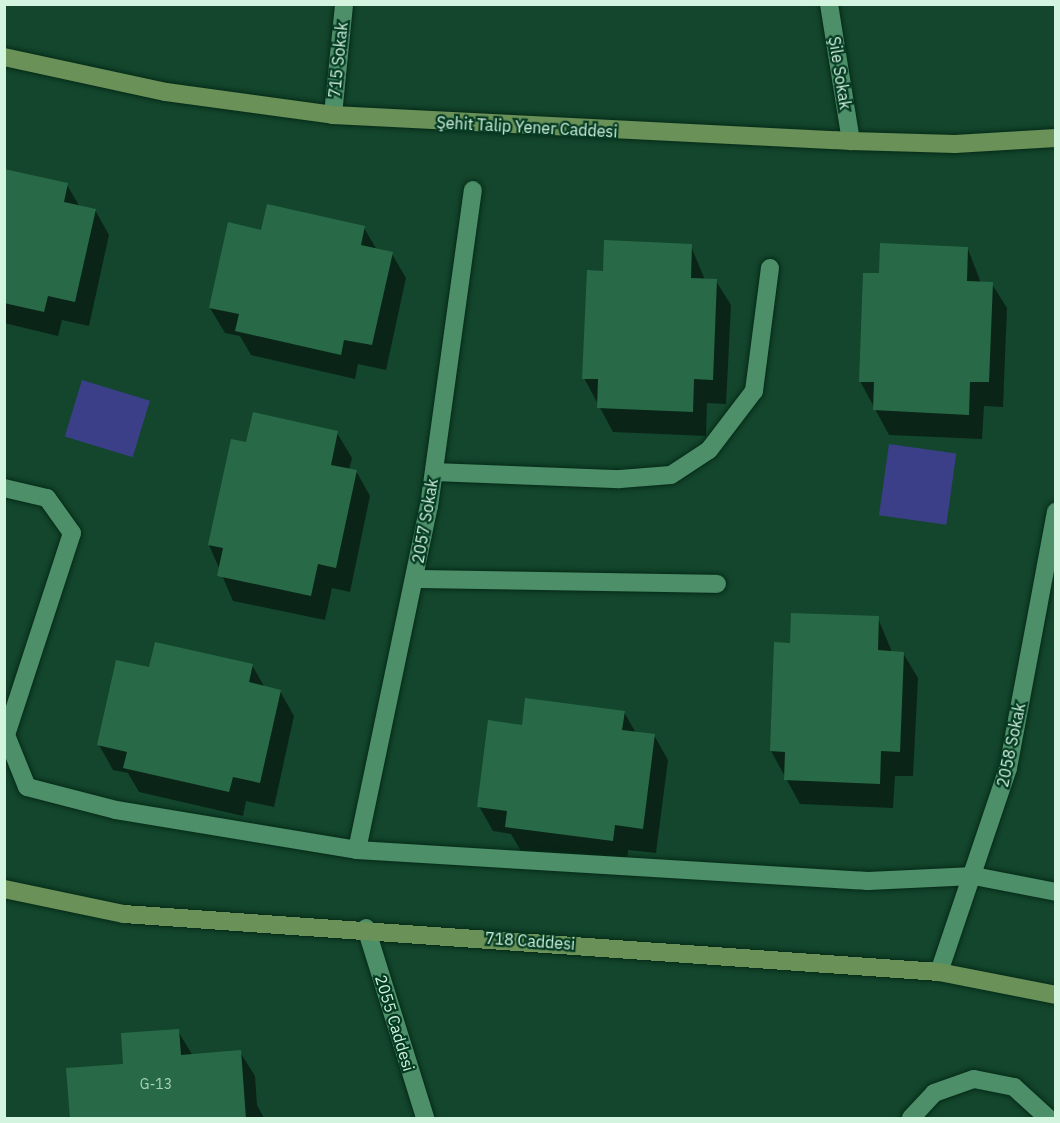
<!DOCTYPE html>
<html>
<head>
<meta charset="utf-8">
<style>
  body { margin:0 }
  #map { position:relative; width:1060px; height:1123px; overflow:hidden; background:#13462c; font-family:"IBM Plex Sans",sans-serif }
  div>[style] { position:absolute }
  .green>* { inset:0; background:#3b3f88; transform-origin:0 0 }
  .shadow>* { inset:0; background:#0007 }
  .building>* { inset:0; background:#286a47 }
  .roads { filter:drop-shadow(0 0 2px #062a18) drop-shadow(0 0 2px #062a18) }
  .lane>* { height:18px; margin:-9px; padding:0 9px; transform-origin:9px; border-radius:9px; background:#4d8f69 }
  .street>* { height:18px; margin:-9px; padding:0 9px; transform-origin:9px; border-radius:9px; background:#4d8f69 }
  .secondary>* { height:18px; margin:-9px; padding:0 9px; transform-origin:9px; border-radius:9px; background:#699158 }
  span { translate:-50% -50%; white-space:nowrap; text-align:center; line-height:1.15; -webkit-text-stroke:4.5px #043b22; paint-order:stroke }
  .number-label { font-size:14px; color:#a8d2b9 }
  .number-label span { -webkit-text-stroke-width:0 }
  .street-label { font-size:16px; color:#d3f4df }
  .frame { position:absolute; inset:0; border:6px solid #d3f4df; pointer-events:none }
</style>
</head>
<body>
<div id="map">
  <div class="green">
    <i style="left:82px;top:380px;width:71px;height:59px;rotate:17deg"></i>
    <i style="left:889px;top:444px;width:68px;height:72px;rotate:8deg"></i>
  </div>
  <div class="shadow">
    <i style="clip-path:polygon(4px 170px,67px 185px,80px 207px,95px 210px,109px 235px,89px 326px,62px 320px,58px 336px,4px 323px)"></i>
    <i style="clip-path:polygon(364px 228px,377px 250px,392px 254px,406px 278px,386px 370px,358px 364px,355px 379px,251px 355px,240px 336px,225px 333px,210px 308px,262px 231px)"></i>
    <i style="clip-path:polygon(691px 246px,705px 280px,716px 281px,731px 305px,726px 404px,707px 403px,706px 436px,613px 432px,584px 378px,604px 272px)"></i>
    <i style="clip-path:polygon(968px 249px,981px 283px,992px 284px,1007px 308px,1003px 407px,984px 406px,982px 439px,889px 435px,860px 381px,881px 275px)"></i>
    <i style="clip-path:polygon(337px 433px,352px 458px,349px 470px,356px 471px,370px 496px,350px 592px,332px 588px,325px 620px,233px 601px,209px 545px,247px 444px)"></i>
    <i style="clip-path:polygon(878px 618px,892px 652px,903px 653px,918px 678px,913px 776px,895px 776px,893px 808px,800px 804px,771px 751px,792px 644px)"></i>
    <i style="clip-path:polygon(252px 665px,265px 688px,280px 691px,294px 716px,274px 807px,246px 801px,243px 816px,139px 792px,128px 773px,113px 770px,99px 745px,150px 669px)"></i>
    <i style="clip-path:polygon(624px 712px,636px 733px,654px 735px,668px 760px,656px 853px,628px 850px,627px 865px,521px 851px,511px 834px,493px 831px,479px 806px,523px 726px)"></i>
    <i style="clip-path:polygon(178px 1031px,193px 1056px,240px 1052px,255px 1076px,257px 1105px,264px 1118px,72px 1118px,124px 1065px)"></i>
  </div>
  <div class="building">
    <i style="clip-path:polygon(4px 169px,68px 183px,64px 202px,96px 209px,75px 302px,48px 296px,44px 312px,4px 303px)"></i>
    <i style="clip-path:polygon(267px 204px,365px 226px,361px 245px,393px 252px,372px 345px,344px 340px,341px 355px,235px 331px,239px 314px,209px 308px,228px 222px,261px 230px)"></i>
    <i style="clip-path:polygon(604px 240px,692px 244px,691px 278px,717px 279px,713px 380px,694px 379px,693px 412px,597px 408px,598px 379px,582px 379px,587px 270px,603px 271px)"></i>
    <i style="clip-path:polygon(880px 243px,968px 247px,967px 281px,993px 282px,989px 382px,970px 382px,969px 415px,873px 410px,874px 382px,859px 382px,863px 273px,879px 273px)"></i>
    <i style="clip-path:polygon(253px 412px,338px 431px,331px 465px,357px 470px,336px 568px,318px 564px,311px 596px,217px 576px,223px 548px,208px 545px,231px 439px,246px 442px)"></i>
    <i style="clip-path:polygon(791px 613px,879px 616px,878px 650px,904px 652px,900px 752px,881px 751px,880px 784px,784px 780px,785px 752px,770px 751px,774px 642px,790px 643px)"></i>
    <i style="clip-path:polygon(155px 642px,253px 664px,249px 682px,281px 690px,260px 783px,233px 777px,229px 792px,123px 768px,127px 752px,97px 745px,116px 660px,149px 667px)"></i>
    <i style="clip-path:polygon(525px 698px,625px 711px,622px 730px,655px 734px,643px 829px,615px 825px,613px 841px,505px 827px,507px 811px,477px 807px,488px 720px,522px 725px)"></i>
    <i style="clip-path:polygon(179px 1029px,181px 1055px,241px 1050px,246px 1119px,70px 1119px,66px 1068px,123px 1064px,121px 1033px)"></i>
  </div>
  <div class="roads">
    <div class="lane">
      <i style="left:434px;top:472px;width:186px;rotate:2.2deg"></i>
      <i style="left:620px;top:479px;width:51px;rotate:-4.5deg"></i>
      <i style="left:671px;top:475px;width:45px;rotate:-33.3deg"></i>
      <i style="left:709px;top:450px;width:74px;rotate:-52.7deg"></i>
      <i style="left:754px;top:391px;width:124px;rotate:-82.6deg"></i>
      <i style="left:4px;top:488px;width:44px;rotate:13.1deg"></i>
      <i style="left:47px;top:498px;width:43px;rotate:54.5deg"></i>
      <i style="left:72px;top:533px;width:213px;rotate:108.1deg"></i>
      <i style="left:6px;top:735px;width:56px;rotate:68deg"></i>
      <i style="left:27px;top:787px;width:92px;rotate:14.5deg"></i>
      <i style="left:116px;top:810px;width:244px;rotate:9.4deg"></i>
      <i style="left:357px;top:850px;width:512px;rotate:3.47deg"></i>
      <i style="left:868px;top:881px;width:106px;rotate:-2.7deg"></i>
      <i style="left:974px;top:876px;width:84px;rotate:11deg"></i>
      <i style="left:414px;top:579px;width:303px;rotate:0.9deg"></i>
      <i style="left:357px;top:850px;width:351px;rotate:-78.2deg"></i>
      <i style="left:429px;top:506px;width:319px;rotate:-82.1deg"></i>
      <i style="left:911px;top:1118px;width:34px;rotate:-47deg"></i>
      <i style="left:934px;top:1093px;width:42px;rotate:-19.3deg"></i>
      <i style="left:974px;top:1079px;width:41px;rotate:11.3deg"></i>
      <i style="left:1014px;top:1087px;width:46px;rotate:42.4deg"></i>
    </div>
    <div class="street">
      <i style="left:829px;top:4px;width:139px;rotate:80.9deg"></i>
      <i style="left:333px;top:115px;width:112px;rotate:-84.3deg"></i>
      <i style="left:366px;top:928px;width:199px;rotate:72.7deg"></i>
      <i style="left:939px;top:972px;width:215px;rotate:-71.3deg"></i>
      <i style="left:1008px;top:768px;width:261px;rotate:-79.4deg"></i>
    </div>
    <div class="secondary">
      <i style="left:4px;top:57px;width:166px;rotate:12.2deg"></i>
      <i style="left:166px;top:92px;width:169px;rotate:7.8deg"></i>
      <i style="left:333px;top:115px;width:519px;rotate:2.87deg"></i>
      <i style="left:851px;top:141px;width:104px;rotate:1.7deg"></i>
      <i style="left:955px;top:144px;width:101px;rotate:-3.4deg"></i>
      <i style="left:4px;top:889px;width:123px;rotate:11.8deg"></i>
      <i style="left:124px;top:914px;width:817px;rotate:4.07deg"></i>
      <i style="left:939px;top:972px;width:119px;rotate:11.1deg"></i>
    </div>
  </div>
  <div class="number-label">
    <span style="left:156px;top:1084px">G-13</span>
  </div>
  <div class="street-label">
    <span style="left:338px;top:60px;rotate:-84deg">715 Sokak</span>
    <span style="left:840px;top:73px;rotate:81deg">Şile Sokak</span>
    <span style="left:527px;top:127px;rotate:3deg">Şehit Talip Yener Caddesi</span>
    <span style="left:425px;top:521px;rotate:-80deg">2057 Sokak</span>
    <span style="left:1011px;top:745px;rotate:-78deg">2058 Sokak</span>
    <span style="left:530px;top:941px;rotate:4deg">718 Caddesi</span>
    <span style="left:395px;top:1023px;rotate:73deg">2055 Caddesi</span>
  </div>
  <div class="frame"></div>
</div>
</body>
</html>
